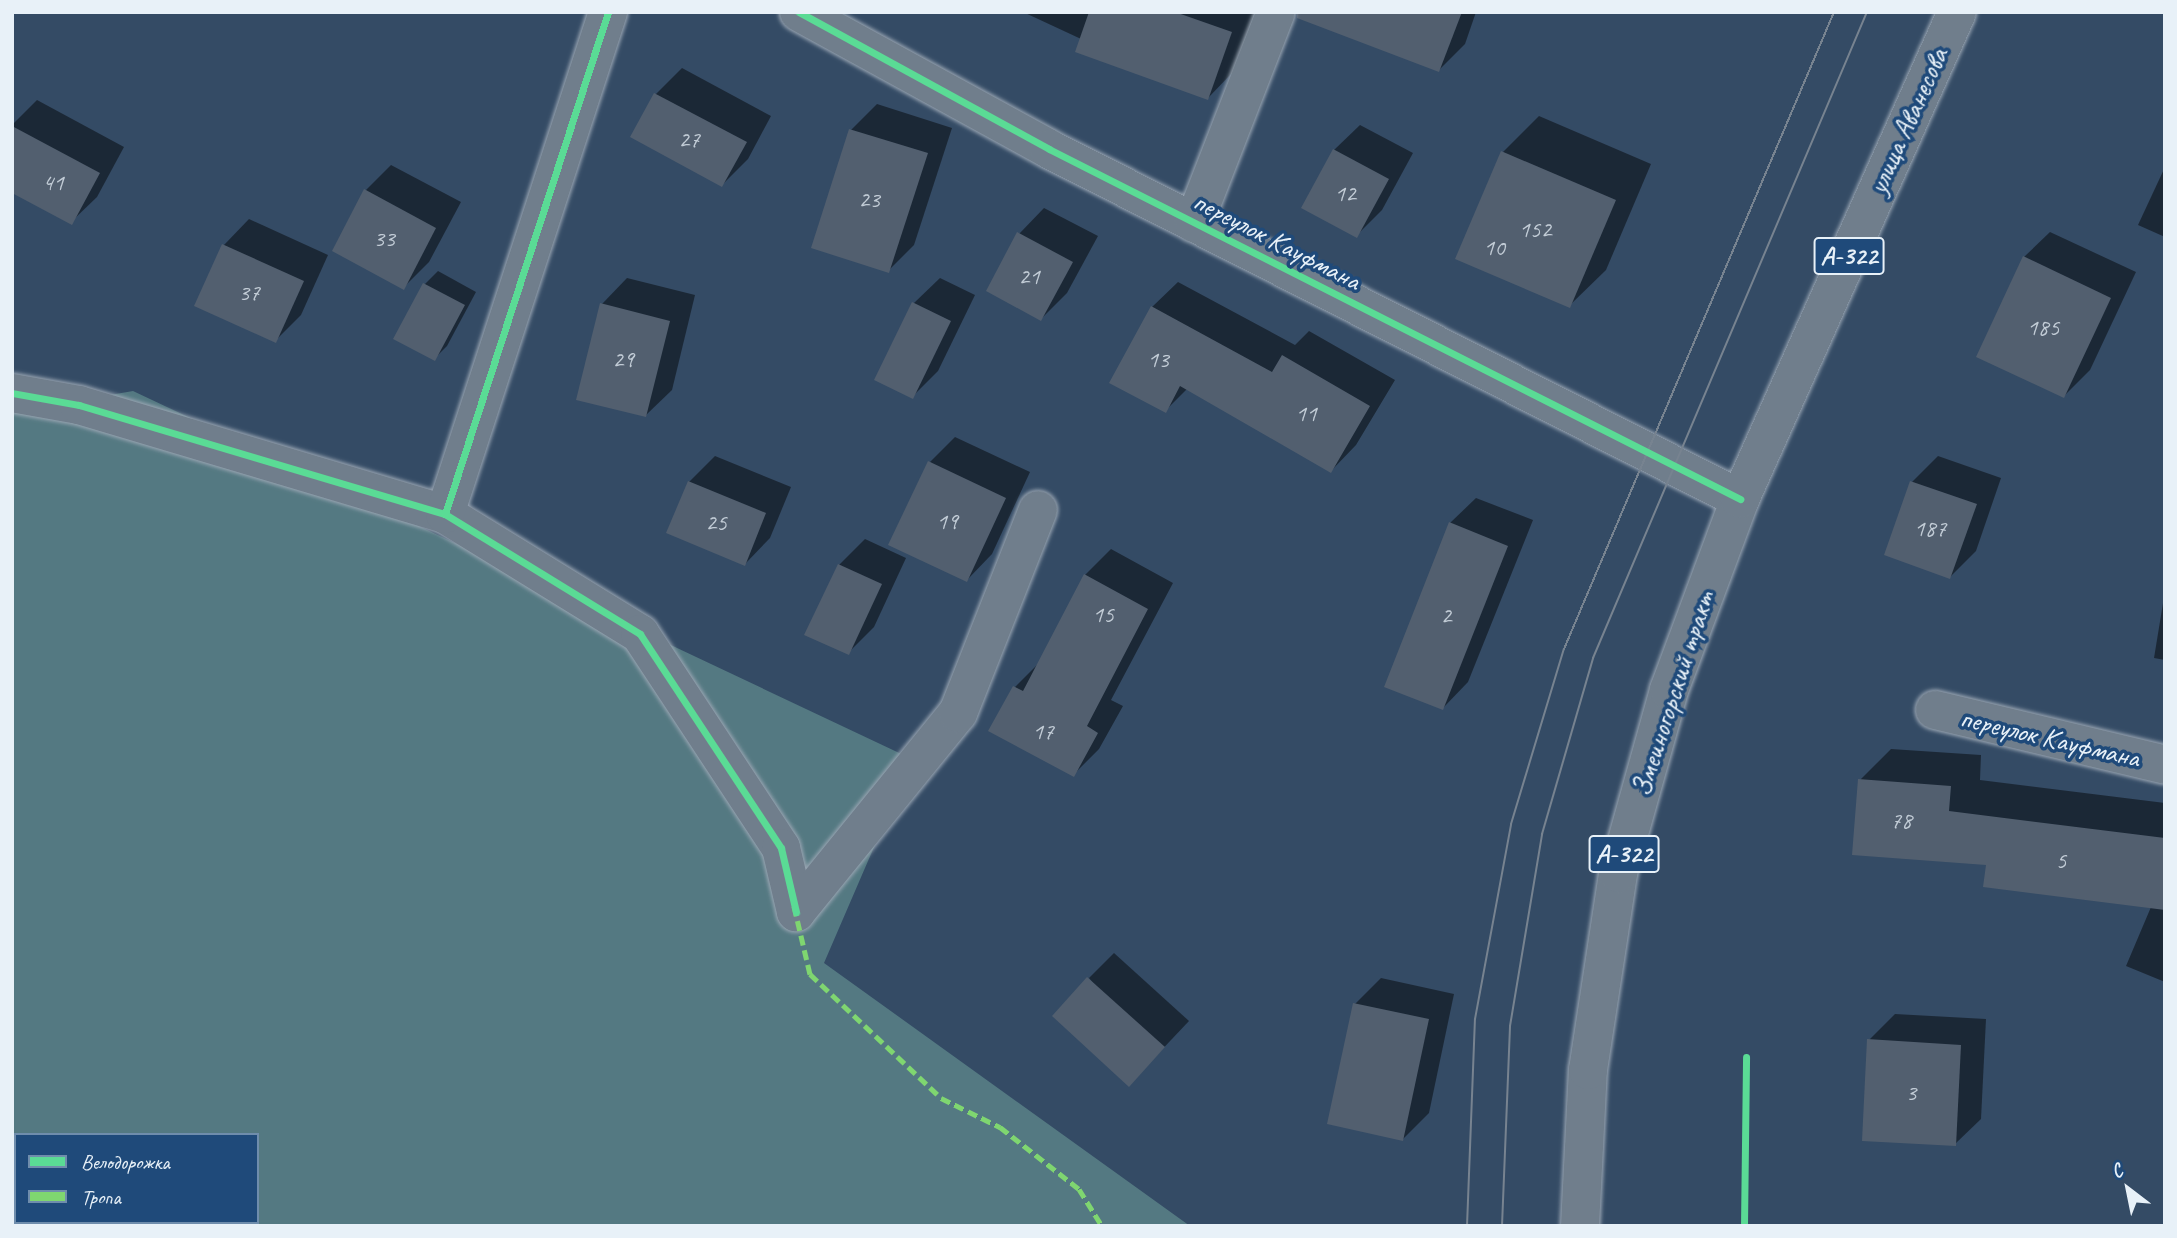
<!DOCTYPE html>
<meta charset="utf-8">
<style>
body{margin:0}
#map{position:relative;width:2177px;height:1238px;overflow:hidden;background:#344b65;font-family:Caveat,sans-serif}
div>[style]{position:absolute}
.green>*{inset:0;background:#547982}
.shadow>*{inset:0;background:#0007}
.building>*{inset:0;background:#525f6f}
.roads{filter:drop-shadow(0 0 2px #9aa6b3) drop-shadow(0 0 2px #9aa6b3)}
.minor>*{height:38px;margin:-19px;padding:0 19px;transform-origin:19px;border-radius:19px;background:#707e8c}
.highway>*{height:38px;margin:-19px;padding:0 19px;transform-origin:19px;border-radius:19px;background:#707e8c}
.tram>*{height:2px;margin:-1px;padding:0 1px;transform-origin:1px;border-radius:1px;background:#778390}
.quiet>*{height:5px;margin-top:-2.5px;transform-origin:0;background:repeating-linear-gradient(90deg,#7fd670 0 10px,transparent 0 15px)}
.cycleway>*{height:7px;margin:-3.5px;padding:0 3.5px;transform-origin:3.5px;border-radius:3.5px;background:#5adb95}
span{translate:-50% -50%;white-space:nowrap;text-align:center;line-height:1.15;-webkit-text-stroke:7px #1f4a7a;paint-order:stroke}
.number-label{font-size:24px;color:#c2ccd6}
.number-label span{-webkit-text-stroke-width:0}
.shield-label span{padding:2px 5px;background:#1f4a7a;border:2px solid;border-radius:5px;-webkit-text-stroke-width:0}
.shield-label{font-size:26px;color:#e8f1f8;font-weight:700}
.street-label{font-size:28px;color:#e8f1f8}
.frame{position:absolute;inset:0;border:14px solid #e8f1f8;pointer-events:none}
.legend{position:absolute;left:14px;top:1133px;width:245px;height:91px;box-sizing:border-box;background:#1f4a7a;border:2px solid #6f8dac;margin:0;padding:9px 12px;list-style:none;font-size:21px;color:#e8f1f8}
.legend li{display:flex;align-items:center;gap:14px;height:35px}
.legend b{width:35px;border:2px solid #6f8dac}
.north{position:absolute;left:2093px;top:1154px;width:70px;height:70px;-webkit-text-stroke:5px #1f4a7a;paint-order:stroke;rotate:328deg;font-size:19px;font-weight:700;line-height:28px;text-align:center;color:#e8f1f8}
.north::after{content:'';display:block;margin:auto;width:24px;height:32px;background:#e8f1f8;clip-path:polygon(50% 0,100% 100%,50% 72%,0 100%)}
</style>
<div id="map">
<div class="green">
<div style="clip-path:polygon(evenodd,133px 391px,912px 759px,824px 963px,1190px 1226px,12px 1226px,12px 412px,133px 391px,16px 1135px,257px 1135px,257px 1222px,16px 1222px,16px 1135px)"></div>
</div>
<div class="shadow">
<div style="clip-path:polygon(1023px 12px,1255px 12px,1233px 72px,1208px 98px)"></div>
<div style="clip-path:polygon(1380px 12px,1476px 12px,1465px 44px,1439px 70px)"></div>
<div style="clip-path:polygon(682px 68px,771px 116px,748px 159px,722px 185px,633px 136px,656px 94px)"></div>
<div style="clip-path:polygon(37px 100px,124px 147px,97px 197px,71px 222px,12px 191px,12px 125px)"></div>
<div style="clip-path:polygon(877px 104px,952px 128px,914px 245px,888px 271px,813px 247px,851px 130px)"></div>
<div style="clip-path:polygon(1539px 116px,1651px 164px,1606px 270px,1569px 306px,1503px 152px)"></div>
<div style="clip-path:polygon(1360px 125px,1413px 153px,1382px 210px,1356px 236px,1334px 150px)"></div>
<div style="clip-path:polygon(391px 165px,461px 202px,429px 262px,404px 287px,366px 190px)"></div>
<div style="clip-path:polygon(2165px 167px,2165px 237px,2138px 225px)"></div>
<div style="clip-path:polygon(1044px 208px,1098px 236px,1067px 293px,1041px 319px,1019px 234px)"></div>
<div style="clip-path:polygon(249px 219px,328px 255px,301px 315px,275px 341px,196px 305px,224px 245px)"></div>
<div style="clip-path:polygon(2050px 232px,2136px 272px,2090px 370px,2064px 396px,2024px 257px)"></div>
<div style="clip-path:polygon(438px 271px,476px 292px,447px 346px,434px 359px,425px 284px)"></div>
<div style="clip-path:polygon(627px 278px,695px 295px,672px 390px,646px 415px,602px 304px)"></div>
<div style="clip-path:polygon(940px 278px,975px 295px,938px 371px,912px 397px,914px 303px)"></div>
<div style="clip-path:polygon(1178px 282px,1295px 345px,1309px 331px,1395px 380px,1356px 445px,1331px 471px,1188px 388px,1165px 411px,1152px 307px)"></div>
<div style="clip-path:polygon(955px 437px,1030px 472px,992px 554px,967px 580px,930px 462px)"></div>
<div style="clip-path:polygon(715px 456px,791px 487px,770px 538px,745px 564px,689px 482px)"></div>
<div style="clip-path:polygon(1938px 456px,2001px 478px,1976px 551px,1950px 577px,1912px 482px)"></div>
<div style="clip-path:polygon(1476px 498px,1533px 520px,1468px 682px,1443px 708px,1450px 523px)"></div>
<div style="clip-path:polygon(865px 539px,906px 558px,874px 627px,848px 653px,839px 565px)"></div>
<div style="clip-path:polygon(1111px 549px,1173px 583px,1111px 700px,1123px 706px,1099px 749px,1073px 775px,1015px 687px,1040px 662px,1085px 575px)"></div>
<div style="clip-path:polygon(2165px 591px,2165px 660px,2154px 658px)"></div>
<div style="clip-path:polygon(1891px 749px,1981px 755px,1980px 780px,2165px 803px,2165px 982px,2126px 966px,2151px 907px,1988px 864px,1860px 780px)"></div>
<div style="clip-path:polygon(1114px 953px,1189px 1021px,1154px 1058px,1089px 978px)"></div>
<div style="clip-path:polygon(1381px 978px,1454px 994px,1429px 1113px,1403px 1139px,1355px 1004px)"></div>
<div style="clip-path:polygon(1895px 1014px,1986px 1019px,1981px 1119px,1955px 1144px,1869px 1040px)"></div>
</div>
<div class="building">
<div style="clip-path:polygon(1089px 12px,1175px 12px,1232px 32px,1208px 100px,1075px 52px)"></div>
<div style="clip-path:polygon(1297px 12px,1462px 12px,1439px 72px,1297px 18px)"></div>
<div style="clip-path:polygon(654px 93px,747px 142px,722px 187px,630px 137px)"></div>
<div style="clip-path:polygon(12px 126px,100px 173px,72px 225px,12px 193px)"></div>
<div style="clip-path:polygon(849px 129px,928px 153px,889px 273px,811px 248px)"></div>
<div style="clip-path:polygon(1333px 149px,1389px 179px,1357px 238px,1301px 208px)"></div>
<div style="clip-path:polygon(1501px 151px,1616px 200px,1570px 308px,1455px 259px)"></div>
<div style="clip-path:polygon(364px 189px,436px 228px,404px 290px,332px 251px)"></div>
<div style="clip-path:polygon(1017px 232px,1073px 262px,1041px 321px,986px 291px)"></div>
<div style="clip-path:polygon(222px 244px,304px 281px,276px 343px,194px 306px)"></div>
<div style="clip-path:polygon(2023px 256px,2111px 298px,2064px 398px,1976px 357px)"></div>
<div style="clip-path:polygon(423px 283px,465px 305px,435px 361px,393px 339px)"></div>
<div style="clip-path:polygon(912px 302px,951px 321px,913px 399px,874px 380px)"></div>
<div style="clip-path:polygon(600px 303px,670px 321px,646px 417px,576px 400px)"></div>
<div style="clip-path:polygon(1151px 306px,1272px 372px,1282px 355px,1370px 406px,1331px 473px,1180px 386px,1166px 413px,1109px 383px)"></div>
<div style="clip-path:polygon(928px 461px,1006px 498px,967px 582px,888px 545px)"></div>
<div style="clip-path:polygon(688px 481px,766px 513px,745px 566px,666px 533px)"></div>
<div style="clip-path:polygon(1910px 481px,1977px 504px,1950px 579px,1884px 555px)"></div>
<div style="clip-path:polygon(1449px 522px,1508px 546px,1443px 710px,1384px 687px)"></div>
<div style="clip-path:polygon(838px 564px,882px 584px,849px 655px,804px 635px)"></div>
<div style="clip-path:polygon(1084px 574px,1148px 609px,1087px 726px,1098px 733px,1074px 777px,988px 731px,1013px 686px,1023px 691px)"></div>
<div style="clip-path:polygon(1858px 779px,1951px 786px,1949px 811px,2165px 838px,2165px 910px,1983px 887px,1986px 865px,1852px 855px)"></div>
<div style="clip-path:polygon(1087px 977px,1165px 1047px,1129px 1087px,1052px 1016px)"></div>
<div style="clip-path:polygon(1353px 1003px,1429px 1019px,1403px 1141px,1327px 1124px)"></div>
<div style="clip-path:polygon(1867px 1039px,1961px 1045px,1956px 1146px,1862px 1141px)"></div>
</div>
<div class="roads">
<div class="minor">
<div style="left:799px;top:12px;width:285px;rotate:28.7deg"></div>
<div style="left:1049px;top:149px;width:775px;rotate:26.86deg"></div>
<div style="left:1194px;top:223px;width:226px;rotate:-68.8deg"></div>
<div style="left:12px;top:393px;width:68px;rotate:10.2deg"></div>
<div style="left:79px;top:405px;width:382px;rotate:16.6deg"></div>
<div style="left:445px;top:514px;width:229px;rotate:31.6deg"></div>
<div style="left:640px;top:634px;width:256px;rotate:56.6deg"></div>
<div style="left:781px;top:848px;width:66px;rotate:76.8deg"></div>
<div style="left:445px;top:514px;width:528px;rotate:-72.01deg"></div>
<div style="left:1935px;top:710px;width:236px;rotate:13.4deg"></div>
<div style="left:796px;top:912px;width:257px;rotate:-50.9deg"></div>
<div style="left:958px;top:713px;width:218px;rotate:-68.5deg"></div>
</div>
<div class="highway">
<div style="left:1580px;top:1226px;width:156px;rotate:-87.1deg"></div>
<div style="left:1588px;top:1070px;width:199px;rotate:-81.3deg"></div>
<div style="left:1618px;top:873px;width:190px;rotate:-74.4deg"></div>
<div style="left:1669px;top:690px;width:204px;rotate:-69.6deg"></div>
<div style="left:1740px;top:499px;width:533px;rotate:-65.98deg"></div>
</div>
</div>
<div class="tram">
<div style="left:1467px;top:1226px;width:207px;rotate:-87.8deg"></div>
<div style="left:1475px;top:1019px;width:198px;rotate:-79.5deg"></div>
<div style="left:1511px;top:824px;width:183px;rotate:-73.2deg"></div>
<div style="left:1564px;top:649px;width:692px;rotate:-67.03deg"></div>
<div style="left:1502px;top:1226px;width:200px;rotate:-87.7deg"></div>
<div style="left:1510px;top:1026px;width:195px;rotate:-80.5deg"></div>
<div style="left:1542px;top:834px;width:183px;rotate:-73.8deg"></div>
<div style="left:1593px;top:658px;width:702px;rotate:-67.02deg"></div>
</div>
<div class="quiet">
<div style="left:794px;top:906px;width:70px;rotate:76.8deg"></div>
<div style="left:810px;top:974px;width:180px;rotate:43.4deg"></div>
<div style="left:941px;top:1098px;width:66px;rotate:26.2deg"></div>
<div style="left:1000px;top:1127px;width:100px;rotate:38.1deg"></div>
<div style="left:1079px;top:1189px;width:44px;rotate:58.1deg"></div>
</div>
<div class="cycleway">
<div style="left:799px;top:12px;width:285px;rotate:28.7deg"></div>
<div style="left:1049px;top:149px;width:775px;rotate:26.86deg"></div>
<div style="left:12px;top:393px;width:68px;rotate:10.2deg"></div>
<div style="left:79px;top:405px;width:382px;rotate:16.6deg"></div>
<div style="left:445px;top:514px;width:229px;rotate:31.6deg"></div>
<div style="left:640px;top:634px;width:256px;rotate:56.6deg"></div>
<div style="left:781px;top:848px;width:66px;rotate:76.8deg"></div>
<div style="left:445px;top:514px;width:528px;rotate:-72.01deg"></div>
<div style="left:1744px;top:1226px;width:169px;rotate:-89.3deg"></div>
</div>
<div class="number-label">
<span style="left:689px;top:140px">27</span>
<span style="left:53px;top:183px">41</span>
<span style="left:1345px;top:194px">12</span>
<span style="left:869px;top:200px">23</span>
<span style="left:1535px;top:230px">152</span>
<span style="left:384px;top:239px">33</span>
<span style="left:1494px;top:248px">10</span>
<span style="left:1029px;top:277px">21</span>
<span style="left:249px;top:293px">37</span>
<span style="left:2043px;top:328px">185</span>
<span style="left:623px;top:360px">29</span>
<span style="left:1158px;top:360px">13</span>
<span style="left:1306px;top:414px">11</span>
<span style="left:947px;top:522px">19</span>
<span style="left:716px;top:523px">25</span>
<span style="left:1930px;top:529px">187</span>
<span style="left:1103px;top:615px">15</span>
<span style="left:1446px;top:616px">2</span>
<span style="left:1043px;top:732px">17</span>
<span style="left:1901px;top:821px">78</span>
<span style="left:2061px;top:861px">5</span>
<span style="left:1911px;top:1093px">3</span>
</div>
<div class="shield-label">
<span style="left:1849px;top:256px">А-322</span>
<span style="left:1624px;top:854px">А-322</span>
</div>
<div class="street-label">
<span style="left:1908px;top:121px;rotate:-66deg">улица Аванесова</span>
<span style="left:1277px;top:241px;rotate:27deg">переулок Кауфмана</span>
<span style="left:1673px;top:694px;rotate:-72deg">Змеиногорский тракт</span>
<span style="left:2050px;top:738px;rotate:13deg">переулок Кауфмана</span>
</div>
<div class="frame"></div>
<ul class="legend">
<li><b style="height:9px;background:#5adb95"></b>Велодорожка</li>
<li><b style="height:9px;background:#7fd670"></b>Тропа</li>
</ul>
<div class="north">С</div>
</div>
